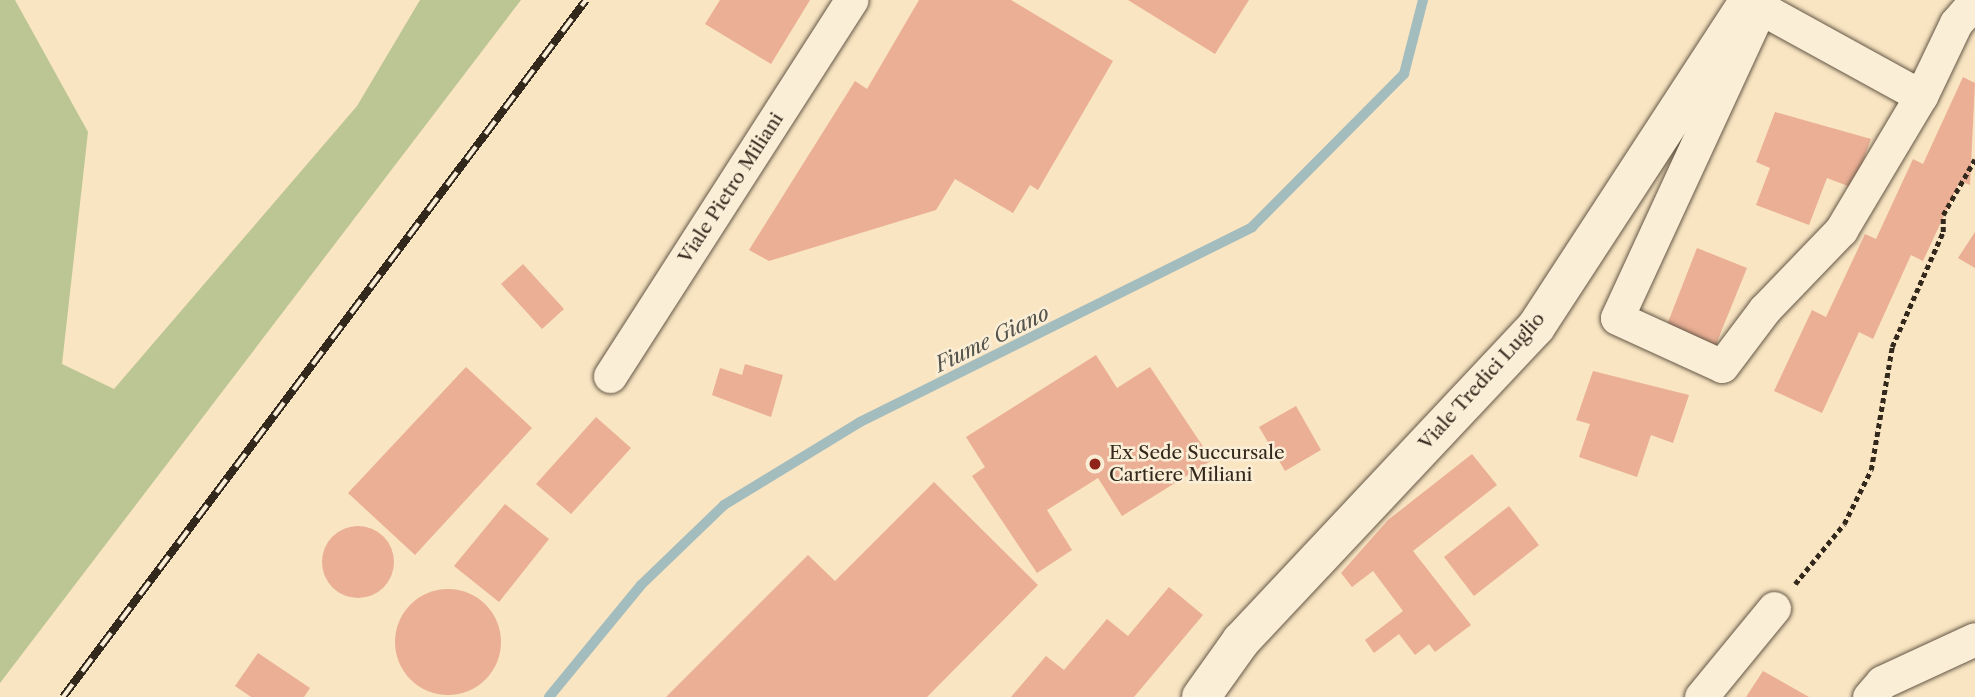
<!DOCTYPE html>
<style>
body{margin:0}
#map{position:relative;width:1975px;height:697px;overflow:hidden;background:#f9e5c2;font-family:"Libre Caslon Text",serif}
div>[style]{position:absolute}
.green>*{inset:0;background:#bcc594}
.stream>*{height:10px;margin:-5px;padding:0 5px;transform-origin:5px;border-radius:5px;background:#a3bcbe}
.building>*{inset:0;background:#eaaf95}
.round{border-radius:50%}
.path>*{height:4.5px;margin-top:-2.25px;transform-origin:0;background:repeating-linear-gradient(90deg,#33281c 0 5px,transparent 0 8.5px)}
.roads{filter:drop-shadow(0 0 2px #645746) drop-shadow(0 0 2px #645746)}
.minor>*{height:33px;margin:-16.5px;padding:0 16.5px;transform-origin:16.5px;border-radius:16.5px;background:#fbeed7}
.secondary>*{height:38px;margin:-19px;padding:0 19px;transform-origin:19px;border-radius:19px;background:#fbeed7}
.rail>*{height:8px;margin-top:-4px;transform-origin:0;background:repeating-linear-gradient(90deg,#fbeed7 0 16px,#33281c 0 32px);box-sizing:border-box;border-block:2px solid #33281c}
.dots>*{width:19px;height:19px;translate:-50% -50%;box-sizing:border-box;border:4px solid #fbeed7;border-radius:50%}
span{translate:-50% -50%;white-space:nowrap;text-align:center;line-height:1.15;-webkit-text-stroke:5px #fbeed7;paint-order:stroke}
.street-label{font-size:19px;color:#33281c}
.poi-label{font-size:19px;color:#33281c}
.left{translate:0 -50%;text-align:left}
.water-label{font-size:21px;color:#55544d;font-style:italic}
</style>
<div id="map">
<div class="green">
<div style="clip-path:polygon(0 0,15px 0,88px 132px,62px 364px,114px 389px,357px 106px,420px 0,521px 0,0 683px)"></div>
</div>
<div class="stream">
<div style="left:549px;top:697px;width:145px;rotate:-50.6deg"></div>
<div style="left:641px;top:585px;width:115px;rotate:-43.9deg"></div>
<div style="left:724px;top:505px;width:159px;rotate:-31.4deg"></div>
<div style="left:860px;top:422px;width:438px;rotate:-26.4deg"></div>
<div style="left:1252px;top:227px;width:216px;rotate:-45.2deg"></div>
<div style="left:1404px;top:74px;width:76px;rotate:-75.6deg"></div>
</div>
<div class="building">
<div style="clip-path:polygon(720px 0,810px 0,771px 64px,705px 24px)"></div>
<div style="clip-path:polygon(919px 0,1011px 0,1113px 61px,1038px 190px,1030px 185px,1013px 213px,955px 179px,936px 210px,769px 261px,749px 250px,855px 81px,867px 89px)"></div>
<div style="clip-path:polygon(1128px 0,1249px 0,1215px 54px)"></div>
<div style="clip-path:polygon(1963px 77px,1975px 83px,1970px 185px,1960px 181px,1923px 261px,1911px 255px,1873px 339px,1859px 332px,1822px 413px,1774px 391px,1812px 310px,1826px 317px,1865px 234px,1876px 239px,1913px 159px,1923px 164px)"></div>
<div style="clip-path:polygon(1775px 112px,1871px 139px,1853px 188px,1827px 178px,1809px 225px,1756px 205px,1770px 168px,1756px 162px)"></div>
<div style="clip-path:polygon(1975px 232px,1975px 268px,1958px 258px)"></div>
<div style="clip-path:polygon(1697px 248px,1747px 268px,1712px 354px,1663px 335px)"></div>
<div style="clip-path:polygon(523px 264px,564px 309px,542px 329px,501px 284px)"></div>
<div style="clip-path:polygon(1096px 355px,1117px 388px,1150px 367px,1212px 460px,1122px 516px,1098px 478px,1047px 510px,1072px 550px,1037px 573px,972px 476px,985px 467px,966px 437px)"></div>
<div style="clip-path:polygon(745px 364px,783px 375px,771px 417px,712px 395px,720px 368px,742px 375px)"></div>
<div style="clip-path:polygon(466px 367px,532px 428px,415px 555px,348px 493px)"></div>
<div style="clip-path:polygon(1593px 371px,1689px 395px,1673px 443px,1651px 435px,1637px 477px,1579px 457px,1590px 424px,1576px 420px)"></div>
<div style="clip-path:polygon(1296px 406px,1321px 450px,1285px 471px,1259px 427px)"></div>
<div style="clip-path:polygon(596px 417px,631px 448px,571px 514px,536px 484px)"></div>
<div style="clip-path:polygon(1472px 454px,1497px 485px,1413px 551px,1471px 625px,1435px 652px,1429px 644px,1415px 655px,1399px 634px,1374px 653px,1365px 640px,1403px 611px,1373px 571px,1352px 587px,1341px 573px,1388px 520px)"></div>
<div style="clip-path:polygon(934px 482px,1038px 585px,927px 697px,666px 697px,808px 555px,835px 581px)"></div>
<div style="clip-path:polygon(505px 504px,549px 539px,499px 602px,454px 566px)"></div>
<div style="clip-path:polygon(1509px 506px,1539px 545px,1474px 596px,1444px 557px)"></div>
<div class="round" style="left:322px;top:526px;width:72px;height:72px"></div>
<div style="clip-path:polygon(1169px 587px,1203px 615px,1134px 697px,1011px 697px,1046px 656px,1064px 670px,1107px 619px,1128px 636px)"></div>
<div class="round" style="left:395px;top:589px;width:106px;height:106px"></div>
<div style="clip-path:polygon(258px 653px,310px 688px,304px 697px,251px 697px,235px 686px)"></div>
<div style="clip-path:polygon(1763px 671px,1809px 697px,1746px 697px)"></div>
</div>
<div class="path">
<div style="left:1795px;top:584px;width:77px;rotate:-50.8deg"></div>
<div style="left:1844px;top:524px;width:60px;rotate:-63.4deg"></div>
<div style="left:1871px;top:470px;width:125px;rotate:-80.3deg"></div>
<div style="left:1892px;top:347px;width:126px;rotate:-66.1deg"></div>
<div style="left:1943px;top:232px;width:17px;rotate:-90deg"></div>
<div style="left:1943px;top:215px;width:64px;rotate:-60.3deg"></div>
</div>
<div class="roads">
<div class="minor">
<div style="left:1748px;top:1px;width:197px;rotate:28.8deg"></div>
<div style="left:1921px;top:96px;width:81px;rotate:-64.4deg"></div>
<div style="left:1956px;top:23px;width:29px;rotate:-49deg"></div>
<div style="left:1760px;top:8px;width:341px;rotate:114.8deg"></div>
<div style="left:1617px;top:318px;width:115px;rotate:24.6deg"></div>
<div style="left:1722px;top:366px;width:71px;rotate:-53deg"></div>
<div style="left:1765px;top:309px;width:110px;rotate:-46.1deg"></div>
<div style="left:1841px;top:230px;width:156px;rotate:-59.2deg"></div>
<div style="left:610px;top:376px;width:447px;rotate:-57.3deg"></div>
<div style="left:1701px;top:697px;width:115px;rotate:-50.6deg"></div>
<div style="left:1869px;top:697px;width:20px;rotate:-49deg"></div>
<div style="left:1882px;top:682px;width:102px;rotate:-24.8deg"></div>
</div>
<div class="secondary">
<div style="left:1201px;top:697px;width:69px;rotate:-54.5deg"></div>
<div style="left:1241px;top:641px;width:431px;rotate:-46.8deg"></div>
<div style="left:1536px;top:327px;width:390px;rotate:-56.9deg"></div>
</div>
</div>
<div class="rail">
<div style="left:63px;top:697px;width:871px;rotate:-53.12deg"></div>
</div>
<div class="dots">
<div style="left:1095px;top:464px;background:#8f2418"></div>
</div>
<div class="street-label">
<span style="left:731px;top:188px;rotate:-57deg">Viale Pietro Miliani</span>
<span style="left:1482px;top:381px;rotate:-48deg">Viale Tredici Luglio</span>
</div>
<div class="poi-label">
<span class="left" style="left:1109px;top:464px">Ex Sede Succursale<br>Cartiere Miliani</span>
</div>
<div class="water-label">
<span style="left:992px;top:339px;rotate:-26deg">Fiume Giano</span>
</div>
</div>
